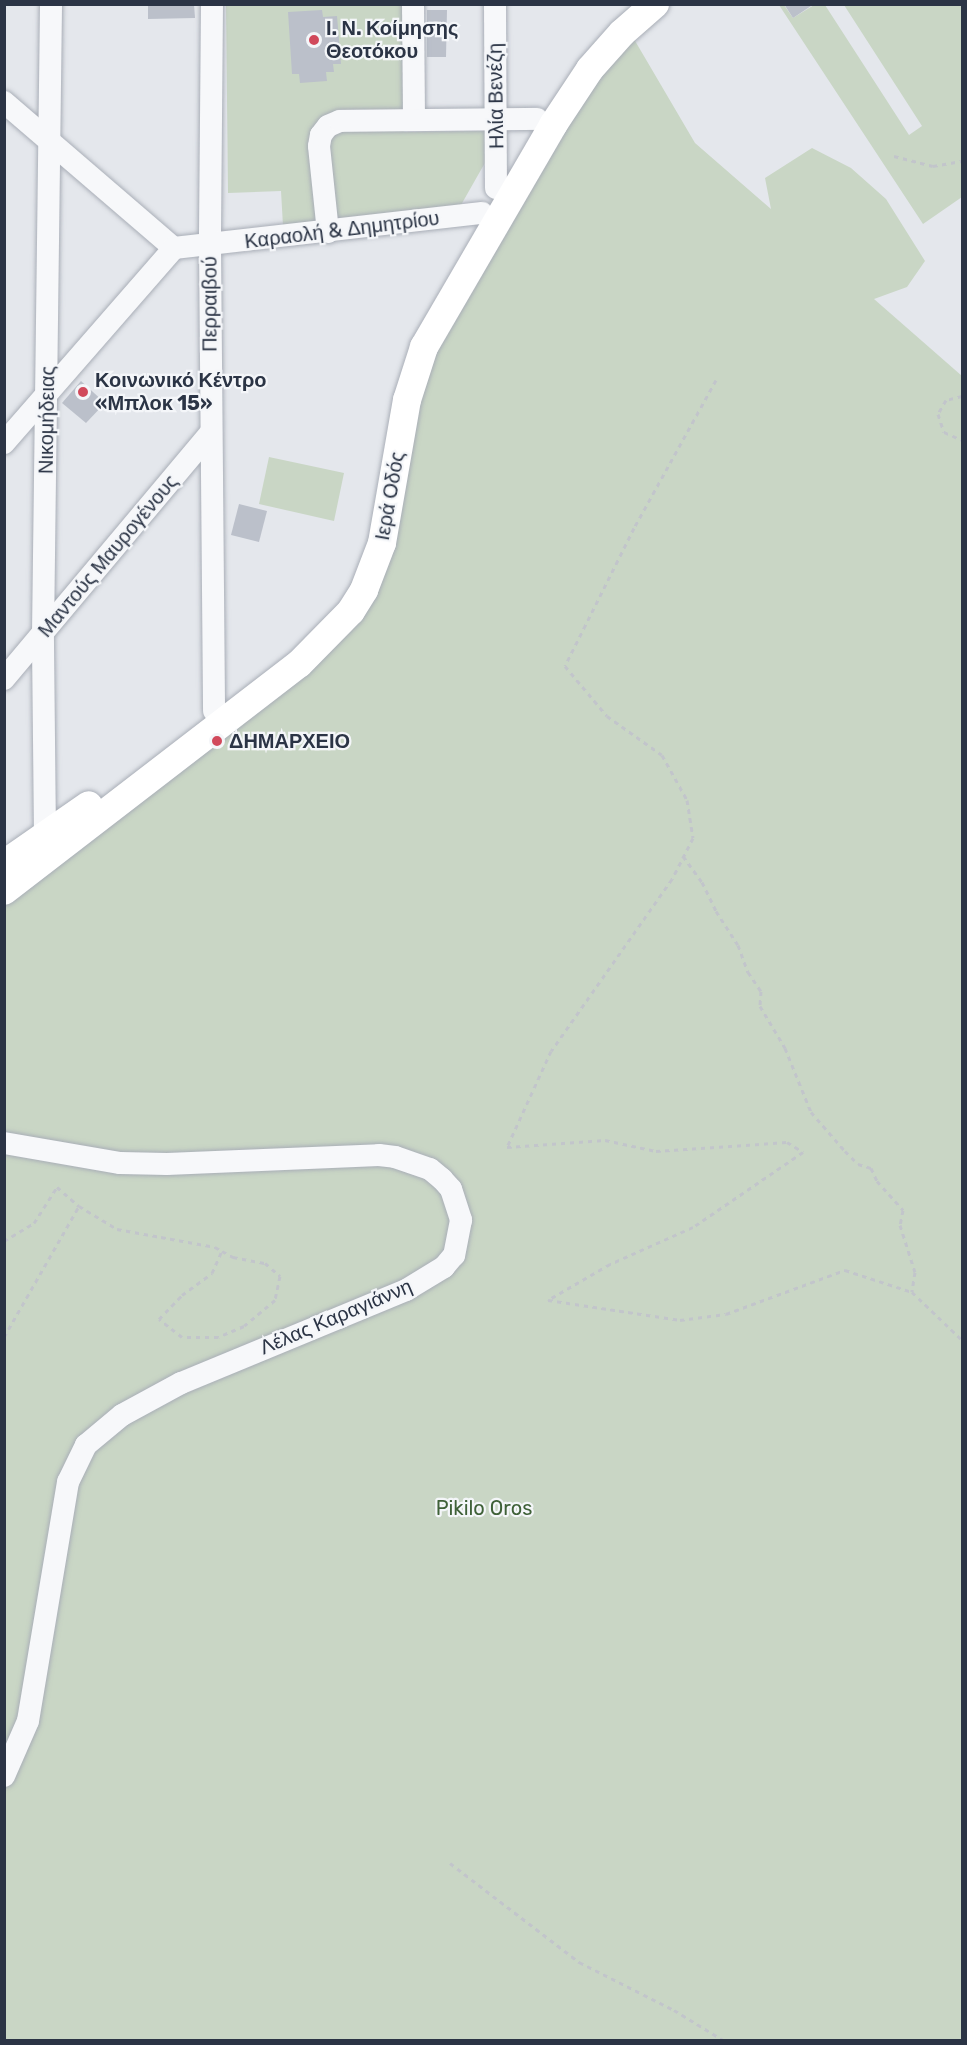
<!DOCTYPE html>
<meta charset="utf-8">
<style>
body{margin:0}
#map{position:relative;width:967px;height:2045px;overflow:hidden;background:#e4e7ec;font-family:Rubik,sans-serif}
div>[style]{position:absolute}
.green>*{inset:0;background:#c9d6c5}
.building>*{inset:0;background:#bbc0ca}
.path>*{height:3px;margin-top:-1.5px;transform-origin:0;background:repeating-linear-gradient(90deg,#c2c5cb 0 4.5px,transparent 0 9px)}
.roads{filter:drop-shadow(0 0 2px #a9aeb7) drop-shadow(0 0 2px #a9aeb7)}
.minor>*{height:22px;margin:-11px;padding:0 11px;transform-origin:11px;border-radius:11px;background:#f7f8fa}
.major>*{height:28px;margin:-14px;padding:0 14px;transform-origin:14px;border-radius:14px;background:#fff}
.dots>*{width:16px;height:16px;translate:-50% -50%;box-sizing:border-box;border:3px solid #f4f6f9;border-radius:50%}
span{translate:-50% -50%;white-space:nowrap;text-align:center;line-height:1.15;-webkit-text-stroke:4.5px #f4f6f9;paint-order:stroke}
.poi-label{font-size:20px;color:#2b3445;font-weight:700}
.left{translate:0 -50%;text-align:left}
.street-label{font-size:20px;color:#2b3445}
.park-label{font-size:20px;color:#3f6138}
.frame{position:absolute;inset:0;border:6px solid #2b3445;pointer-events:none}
</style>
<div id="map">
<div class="green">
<div style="clip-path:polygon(226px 5px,403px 5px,404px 132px,485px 131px,486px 161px,461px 205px,283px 226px,281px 191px,228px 193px)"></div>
<div style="clip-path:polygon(779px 5px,784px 5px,793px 18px,814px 5px,825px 5px,909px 135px,922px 126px,844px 5px,962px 5px,962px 197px,923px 224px)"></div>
<div style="clip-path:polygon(631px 34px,695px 143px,771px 209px,765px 178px,812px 148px,851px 168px,886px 199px,925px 261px,907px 287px,874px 299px,962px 376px,962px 2040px,5px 2040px,5px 897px,341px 629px,421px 375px,562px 121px)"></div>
<div style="clip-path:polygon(269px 457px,344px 473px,334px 521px,259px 504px)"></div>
</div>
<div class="building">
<div style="clip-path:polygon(148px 4px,194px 4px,195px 18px,148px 19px)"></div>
<div style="clip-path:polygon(784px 4px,814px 4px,793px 18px)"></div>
<div style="clip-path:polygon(322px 10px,323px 17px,337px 16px,341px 64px,333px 64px,334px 72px,326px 72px,327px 81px,300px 83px,299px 74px,292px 74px,288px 12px)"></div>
<div style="clip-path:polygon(427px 10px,447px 10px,446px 57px,427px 57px)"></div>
<div style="clip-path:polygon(81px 381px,105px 403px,86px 423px,62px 403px)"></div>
<div style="clip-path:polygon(239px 504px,267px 511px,259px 542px,231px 535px)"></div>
</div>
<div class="path">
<div style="left:894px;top:156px;width:40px;rotate:14.4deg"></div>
<div style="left:933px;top:166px;width:29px;rotate:-10deg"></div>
<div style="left:716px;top:380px;width:169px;rotate:119deg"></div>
<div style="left:634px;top:528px;width:154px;rotate:116.6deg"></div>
<div style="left:565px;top:666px;width:65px;rotate:50deg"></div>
<div style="left:607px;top:716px;width:67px;rotate:35.3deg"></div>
<div style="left:662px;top:755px;width:51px;rotate:60.9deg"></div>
<div style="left:687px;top:800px;width:38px;rotate:81deg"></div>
<div style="left:693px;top:838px;width:46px;rotate:117.1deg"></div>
<div style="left:672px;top:879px;width:210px;rotate:125.1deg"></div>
<div style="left:551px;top:1051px;width:106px;rotate:114.6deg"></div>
<div style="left:507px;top:1147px;width:98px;rotate:-4.1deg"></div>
<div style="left:605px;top:1140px;width:52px;rotate:12.2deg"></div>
<div style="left:656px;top:1151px;width:131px;rotate:-3.9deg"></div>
<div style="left:787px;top:1142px;width:19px;rotate:32deg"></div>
<div style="left:803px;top:1152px;width:133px;rotate:145.7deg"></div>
<div style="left:693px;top:1227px;width:91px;rotate:156deg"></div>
<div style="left:610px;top:1264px;width:72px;rotate:149.9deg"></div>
<div style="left:548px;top:1300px;width:134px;rotate:8.6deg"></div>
<div style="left:680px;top:1320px;width:46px;rotate:-7.4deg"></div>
<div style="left:726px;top:1314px;width:127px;rotate:-20.3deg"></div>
<div style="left:845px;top:1270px;width:71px;rotate:18.2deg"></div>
<div style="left:912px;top:1292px;width:69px;rotate:43.8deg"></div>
<div style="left:962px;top:396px;width:16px;rotate:166deg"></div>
<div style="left:946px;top:400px;width:16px;rotate:120deg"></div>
<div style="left:938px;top:414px;width:19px;rotate:72deg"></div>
<div style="left:944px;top:432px;width:20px;rotate:24deg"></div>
<div style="left:683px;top:856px;width:32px;rotate:54deg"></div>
<div style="left:702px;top:882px;width:32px;rotate:64deg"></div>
<div style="left:716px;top:911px;width:40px;rotate:57.1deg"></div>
<div style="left:738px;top:945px;width:29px;rotate:70deg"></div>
<div style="left:748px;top:972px;width:23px;rotate:56deg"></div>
<div style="left:761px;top:991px;width:15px;rotate:94deg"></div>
<div style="left:760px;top:1006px;width:49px;rotate:59.2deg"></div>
<div style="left:785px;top:1048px;width:69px;rotate:67.9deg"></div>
<div style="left:811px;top:1112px;width:52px;rotate:48.9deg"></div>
<div style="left:845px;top:1151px;width:18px;rotate:45deg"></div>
<div style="left:858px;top:1164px;width:14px;rotate:17deg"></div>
<div style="left:871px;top:1168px;width:14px;rotate:65deg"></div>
<div style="left:877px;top:1181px;width:39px;rotate:48deg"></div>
<div style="left:903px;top:1210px;width:15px;rotate:101deg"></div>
<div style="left:900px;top:1225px;width:49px;rotate:72.3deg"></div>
<div style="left:915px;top:1272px;width:20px;rotate:99deg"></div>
<div style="left:4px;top:1241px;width:35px;rotate:-31deg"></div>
<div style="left:34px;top:1223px;width:43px;rotate:-57.4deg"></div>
<div style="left:57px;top:1187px;width:29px;rotate:41deg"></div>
<div style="left:4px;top:1337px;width:151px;rotate:-60.2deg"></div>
<div style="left:79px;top:1206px;width:44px;rotate:31.2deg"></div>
<div style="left:117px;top:1229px;width:100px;rotate:10.4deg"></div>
<div style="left:215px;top:1247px;width:8px;rotate:30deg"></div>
<div style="left:222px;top:1251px;width:13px;rotate:29deg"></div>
<div style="left:233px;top:1257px;width:33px;rotate:11deg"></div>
<div style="left:265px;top:1263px;width:20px;rotate:41deg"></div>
<div style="left:280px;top:1276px;width:25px;rotate:102deg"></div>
<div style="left:275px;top:1300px;width:40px;rotate:140deg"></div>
<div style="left:244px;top:1326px;width:28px;rotate:157deg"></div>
<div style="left:218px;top:1337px;width:36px;rotate:180deg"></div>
<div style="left:182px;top:1337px;width:29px;rotate:-142deg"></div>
<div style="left:159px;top:1319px;width:33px;rotate:-46deg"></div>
<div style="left:182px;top:1295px;width:37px;rotate:-36deg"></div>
<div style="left:212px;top:1273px;width:24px;rotate:-66deg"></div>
<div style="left:450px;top:1863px;width:163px;rotate:37.5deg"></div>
<div style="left:579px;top:1962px;width:106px;rotate:26.8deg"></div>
<div style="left:674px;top:2010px;width:57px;rotate:31.5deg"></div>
</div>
<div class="roads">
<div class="minor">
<div style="left:212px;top:4px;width:242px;rotate:90.5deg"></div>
<div style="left:210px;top:246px;width:465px;rotate:89.5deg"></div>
<div style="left:413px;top:4px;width:116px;rotate:89.5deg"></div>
<div style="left:495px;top:4px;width:184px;rotate:89.7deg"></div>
<div style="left:4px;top:102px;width:224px;rotate:40.7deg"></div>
<div style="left:174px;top:248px;width:310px;rotate:-6.5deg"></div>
<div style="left:328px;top:232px;width:86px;rotate:-96deg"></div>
<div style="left:319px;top:146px;width:11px;rotate:-80deg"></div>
<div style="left:321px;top:135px;width:11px;rotate:-52deg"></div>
<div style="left:328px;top:126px;width:13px;rotate:-23deg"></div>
<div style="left:340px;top:121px;width:197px;rotate:-0.6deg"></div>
<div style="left:4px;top:443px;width:259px;rotate:-48.9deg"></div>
<div style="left:4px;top:679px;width:322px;rotate:-50deg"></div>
<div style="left:45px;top:835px;width:201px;rotate:-90.6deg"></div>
<div style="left:43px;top:634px;width:630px;rotate:-89.27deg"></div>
<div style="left:4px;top:1143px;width:118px;rotate:9.8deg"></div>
<div style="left:120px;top:1163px;width:47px;rotate:1.2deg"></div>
<div style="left:167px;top:1164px;width:212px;rotate:-2.4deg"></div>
<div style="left:379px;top:1155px;width:16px;rotate:7deg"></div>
<div style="left:395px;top:1157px;width:37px;rotate:19deg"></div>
<div style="left:430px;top:1169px;width:16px;rotate:40deg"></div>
<div style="left:442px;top:1179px;width:13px;rotate:48deg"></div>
<div style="left:451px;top:1189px;width:33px;rotate:72deg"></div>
<div style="left:461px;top:1220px;width:36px;rotate:101deg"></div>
<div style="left:454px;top:1255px;width:16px;rotate:130deg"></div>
<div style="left:444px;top:1267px;width:44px;rotate:148.8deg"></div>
<div style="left:406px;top:1290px;width:243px;rotate:157.5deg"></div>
<div style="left:181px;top:1383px;width:67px;rotate:151.5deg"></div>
<div style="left:122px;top:1415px;width:47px;rotate:140.2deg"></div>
<div style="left:86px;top:1445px;width:41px;rotate:115.9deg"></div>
<div style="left:68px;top:1482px;width:242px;rotate:99.5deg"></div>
<div style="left:28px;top:1721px;width:60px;rotate:113.6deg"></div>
</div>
<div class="major">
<div style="left:4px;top:864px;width:103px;rotate:-34.8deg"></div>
<div style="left:4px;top:891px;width:372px;rotate:-37.6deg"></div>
<div style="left:299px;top:664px;width:74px;rotate:-45.5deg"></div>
<div style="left:351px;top:611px;width:25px;rotate:-58deg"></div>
<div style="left:364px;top:590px;width:50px;rotate:-69deg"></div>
<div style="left:382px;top:543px;width:145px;rotate:-80.1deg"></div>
<div style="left:407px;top:400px;width:56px;rotate:-72.2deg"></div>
<div style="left:424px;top:347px;width:257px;rotate:-59.8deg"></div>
<div style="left:553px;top:125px;width:67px;rotate:-56.5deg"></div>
<div style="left:590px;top:69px;width:48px;rotate:-48.4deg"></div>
<div style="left:622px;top:33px;width:44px;rotate:-41.3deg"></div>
</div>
</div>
<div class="dots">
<div style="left:314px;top:40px;background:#d1495b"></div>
<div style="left:83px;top:392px;background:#d1495b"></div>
<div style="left:217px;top:741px;background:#d1495b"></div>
</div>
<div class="poi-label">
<span class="left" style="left:326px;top:40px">Ι. Ν. Κοίμησης<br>Θεοτόκου</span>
<span class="left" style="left:95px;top:392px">Κοινωνικό Κέντρο<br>«Μπλοκ 15»</span>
<span class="left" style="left:229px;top:741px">ΔΗΜΑΡΧΕΙΟ</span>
</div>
<div class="street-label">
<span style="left:496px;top:96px;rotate:-91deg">Ηλία Βενέζη</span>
<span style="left:342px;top:230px;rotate:-7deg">Καραολή &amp; Δημητρίου</span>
<span style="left:210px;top:304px;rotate:-90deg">Περραιβού</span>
<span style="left:47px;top:420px;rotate:-89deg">Νικομήδειας</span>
<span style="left:390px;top:496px;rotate:-80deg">Ιερά Οδός</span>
<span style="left:108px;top:556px;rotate:-50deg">Μαντούς Μαυρογένους</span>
<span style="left:336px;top:1317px;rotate:-23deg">Λέλας Καραγιάννη</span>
</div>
<div class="park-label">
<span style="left:484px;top:1508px">Pikilo Oros</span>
</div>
<div class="frame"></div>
</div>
